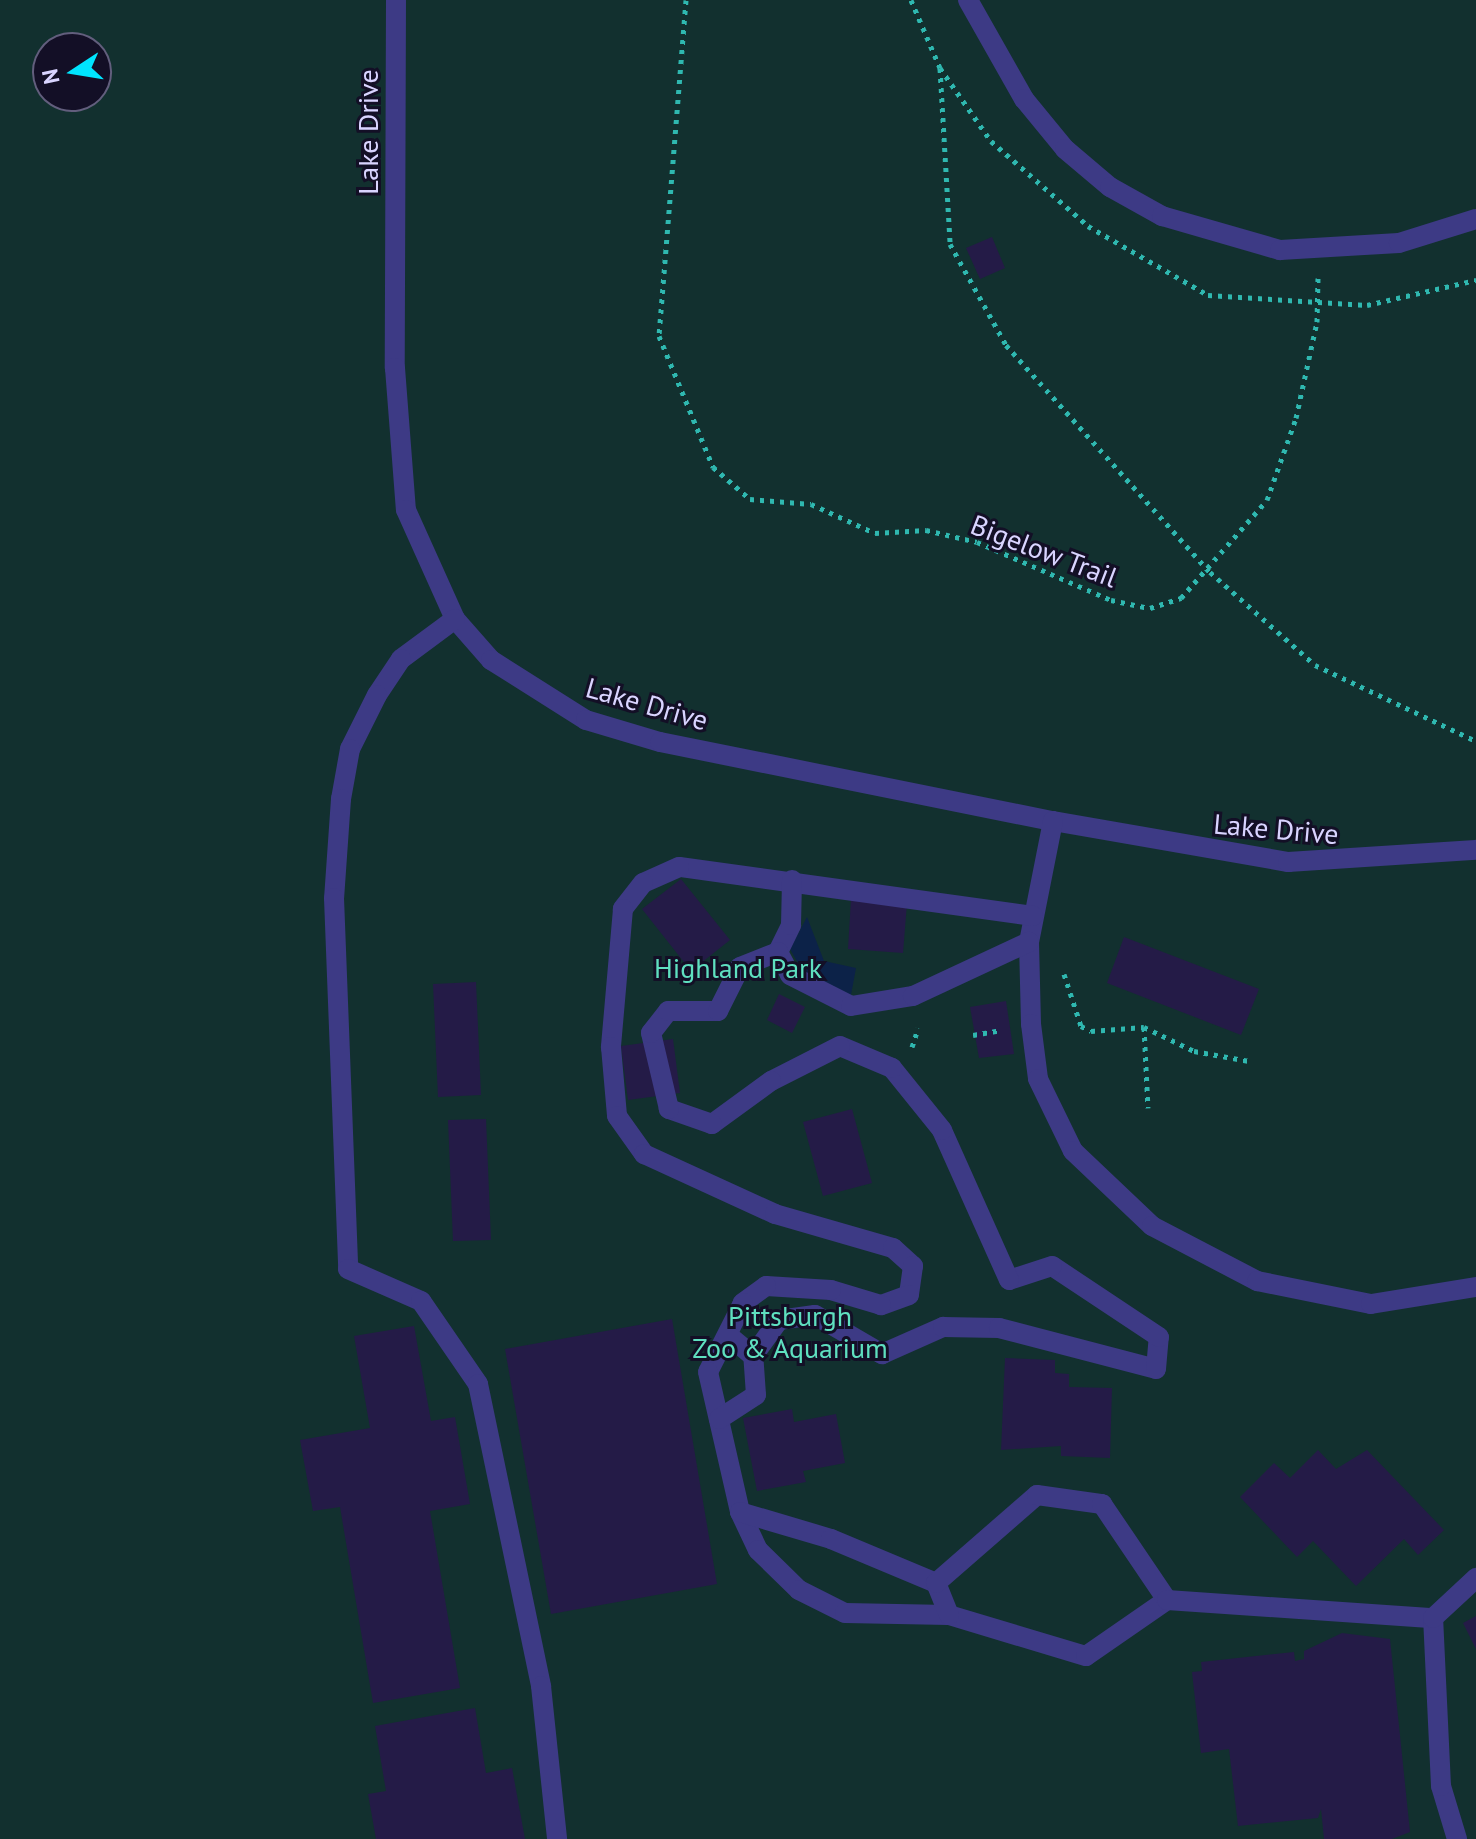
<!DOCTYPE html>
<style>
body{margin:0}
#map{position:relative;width:1476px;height:1839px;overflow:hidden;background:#130f26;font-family:"PT Sans",sans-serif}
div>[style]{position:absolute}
.green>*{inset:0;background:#12302f}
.water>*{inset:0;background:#0c2248}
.building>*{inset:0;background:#241b47}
.path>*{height:5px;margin-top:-2.5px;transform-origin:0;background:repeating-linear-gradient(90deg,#2fb8b0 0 4px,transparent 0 10px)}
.minor>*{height:20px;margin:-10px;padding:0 10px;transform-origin:10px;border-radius:10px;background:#3d3a85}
span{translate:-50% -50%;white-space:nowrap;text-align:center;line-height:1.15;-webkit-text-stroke:6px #130f26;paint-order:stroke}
.street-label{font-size:28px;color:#d9d4ff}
.park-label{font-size:28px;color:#5fe0c0}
.north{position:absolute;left:32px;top:32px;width:80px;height:80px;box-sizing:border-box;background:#130f26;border:2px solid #625e7d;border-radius:50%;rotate:258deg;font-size:22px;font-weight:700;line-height:32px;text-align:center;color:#d9d4ff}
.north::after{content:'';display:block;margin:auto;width:28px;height:36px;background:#00e5ff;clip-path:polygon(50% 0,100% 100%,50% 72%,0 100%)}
</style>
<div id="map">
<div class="green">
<div style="clip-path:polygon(evenodd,0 0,1476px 0,1476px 1839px,0 1839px,0 0,48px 48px,96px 48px,96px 96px,48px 96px,48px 48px)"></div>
</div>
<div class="water">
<div style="clip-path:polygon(807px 917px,824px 961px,856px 968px,851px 995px,802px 970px,790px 949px)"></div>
</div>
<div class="building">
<div style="clip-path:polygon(992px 237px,1005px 268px,980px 279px,966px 248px)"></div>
<div style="clip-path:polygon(681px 879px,730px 940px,691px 971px,642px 909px)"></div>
<div style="clip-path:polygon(851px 899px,907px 903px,903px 953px,848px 949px)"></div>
<div style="clip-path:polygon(1124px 937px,1259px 989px,1241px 1035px,1107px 983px)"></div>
<div style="clip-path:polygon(476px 982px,481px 1095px,438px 1097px,433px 984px)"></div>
<div style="clip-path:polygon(779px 994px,805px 1007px,792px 1033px,767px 1020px)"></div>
<div style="clip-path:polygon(1006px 1001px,1014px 1054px,979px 1058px,970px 1007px)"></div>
<div style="clip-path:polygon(673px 1039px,680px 1093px,628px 1100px,621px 1046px)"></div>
<div style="clip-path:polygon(852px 1109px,872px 1183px,823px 1196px,803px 1122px)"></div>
<div style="clip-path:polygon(486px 1119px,491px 1240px,453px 1241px,448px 1120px)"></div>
<div style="clip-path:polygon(672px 1319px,717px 1584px,551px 1614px,505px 1349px)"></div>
<div style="clip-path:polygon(414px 1326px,431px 1421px,455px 1417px,470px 1504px,430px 1511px,460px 1688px,373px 1703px,340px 1507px,313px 1511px,300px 1440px,370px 1428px,354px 1336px)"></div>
<div style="clip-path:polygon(1005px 1358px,1055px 1360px,1055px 1373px,1069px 1374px,1069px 1387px,1112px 1388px,1110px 1458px,1061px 1456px,1061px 1446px,1001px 1450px)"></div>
<div style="clip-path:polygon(792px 1409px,794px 1422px,836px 1414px,845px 1463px,803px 1471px,806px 1482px,757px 1491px,743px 1418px)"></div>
<div style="clip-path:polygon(1318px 1450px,1336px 1469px,1367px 1450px,1444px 1530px,1418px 1555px,1404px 1539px,1356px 1586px,1313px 1541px,1297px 1557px,1240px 1497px,1274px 1463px,1290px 1478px)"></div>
<div style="clip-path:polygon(1476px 1616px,1476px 1649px,1463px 1623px)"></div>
<div style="clip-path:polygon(1342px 1633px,1390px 1639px,1410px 1832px,1392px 1839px,1324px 1839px,1321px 1809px,1318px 1818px,1238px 1826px,1229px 1749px,1201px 1753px,1192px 1672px,1202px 1671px,1201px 1662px,1294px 1652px,1295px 1661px,1304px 1659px,1304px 1651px)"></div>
<div style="clip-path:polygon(475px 1708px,486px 1773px,512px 1768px,525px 1839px,376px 1839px,368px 1794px,386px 1791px,375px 1726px)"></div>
</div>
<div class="path">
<div style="left:686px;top:0;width:337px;rotate:94.6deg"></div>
<div style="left:659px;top:336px;width:142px;rotate:67.6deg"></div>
<div style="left:713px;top:467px;width:49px;rotate:40.9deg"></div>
<div style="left:750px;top:499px;width:61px;rotate:4.7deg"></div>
<div style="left:811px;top:504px;width:70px;rotate:24.4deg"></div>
<div style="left:875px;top:533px;width:51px;rotate:-3.4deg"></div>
<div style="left:926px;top:530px;width:52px;rotate:13.2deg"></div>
<div style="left:977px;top:542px;width:146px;rotate:23.4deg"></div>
<div style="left:1111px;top:600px;width:40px;rotate:12deg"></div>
<div style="left:1150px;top:608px;width:33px;rotate:-18deg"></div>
<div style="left:1181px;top:598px;width:130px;rotate:-48.7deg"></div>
<div style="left:1267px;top:500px;width:87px;rotate:-70.5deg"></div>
<div style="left:1296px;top:418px;width:98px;rotate:-77.7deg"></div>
<div style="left:1317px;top:322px;width:44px;rotate:-88.7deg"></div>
<div style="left:911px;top:0;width:74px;rotate:66.9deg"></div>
<div style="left:940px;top:68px;width:89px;rotate:55.1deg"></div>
<div style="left:991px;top:141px;width:129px;rotate:41.2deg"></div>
<div style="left:1088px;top:226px;width:138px;rotate:29.9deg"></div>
<div style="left:1208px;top:295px;width:159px;rotate:3.6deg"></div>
<div style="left:1367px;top:305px;width:112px;rotate:-12.9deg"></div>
<div style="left:940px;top:68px;width:176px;rotate:86.7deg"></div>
<div style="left:950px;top:244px;width:115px;rotate:61deg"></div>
<div style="left:1006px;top:345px;width:305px;rotate:48.1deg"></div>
<div style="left:1210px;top:572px;width:140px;rotate:41.5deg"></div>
<div style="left:1315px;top:665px;width:178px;rotate:25.3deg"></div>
<div style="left:1064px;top:974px;width:55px;rotate:71.9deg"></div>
<div style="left:1081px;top:1026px;width:11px;rotate:27deg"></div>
<div style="left:1091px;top:1031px;width:53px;rotate:-4.3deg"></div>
<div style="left:1144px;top:1027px;width:55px;rotate:25.6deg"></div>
<div style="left:1194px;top:1051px;width:56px;rotate:10.3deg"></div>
<div style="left:1144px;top:1027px;width:81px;rotate:87.2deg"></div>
<div style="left:973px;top:1035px;width:29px;rotate:-10deg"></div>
<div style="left:912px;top:1047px;width:20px;rotate:-72deg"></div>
</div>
<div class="minor">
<div style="left:396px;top:0;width:368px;rotate:90.2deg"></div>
<div style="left:395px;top:368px;width:142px;rotate:85.6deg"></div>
<div style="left:406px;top:510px;width:120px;rotate:65.8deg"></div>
<div style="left:455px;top:619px;width:55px;rotate:48.7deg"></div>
<div style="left:491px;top:660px;width:112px;rotate:32.3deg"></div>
<div style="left:586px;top:720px;width:77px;rotate:16.6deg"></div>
<div style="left:660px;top:742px;width:401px;rotate:11.4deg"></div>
<div style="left:1053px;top:821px;width:239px;rotate:9.9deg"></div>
<div style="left:1288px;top:862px;width:188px;rotate:-3.7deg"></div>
<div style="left:968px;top:0;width:114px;rotate:60.5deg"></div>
<div style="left:1024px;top:99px;width:65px;rotate:50.6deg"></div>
<div style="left:1065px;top:149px;width:59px;rotate:40.2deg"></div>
<div style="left:1110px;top:187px;width:60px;rotate:29.1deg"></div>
<div style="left:1162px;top:216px;width:123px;rotate:16.1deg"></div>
<div style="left:1280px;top:250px;width:119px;rotate:-3.4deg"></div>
<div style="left:1399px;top:243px;width:81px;rotate:-17.3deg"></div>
<div style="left:455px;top:619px;width:67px;rotate:143.5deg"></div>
<div style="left:401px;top:659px;width:43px;rotate:123.7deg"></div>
<div style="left:377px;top:695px;width:60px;rotate:116.6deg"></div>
<div style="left:350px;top:749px;width:51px;rotate:100.2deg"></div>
<div style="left:341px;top:799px;width:99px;rotate:94deg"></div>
<div style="left:334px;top:898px;width:371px;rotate:87.8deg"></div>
<div style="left:348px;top:1269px;width:80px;rotate:23.7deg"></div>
<div style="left:421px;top:1301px;width:101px;rotate:55.5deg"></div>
<div style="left:478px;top:1384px;width:309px;rotate:78.2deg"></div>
<div style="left:541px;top:1686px;width:154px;rotate:84deg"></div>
<div style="left:1053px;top:821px;width:123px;rotate:101.2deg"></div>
<div style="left:1029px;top:942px;width:82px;rotate:88.6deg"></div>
<div style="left:1031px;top:1024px;width:55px;rotate:82.7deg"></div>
<div style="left:1038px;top:1079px;width:80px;rotate:64.1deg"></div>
<div style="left:1073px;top:1151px;width:109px;rotate:43.5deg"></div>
<div style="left:1152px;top:1226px;width:119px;rotate:27.6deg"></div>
<div style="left:1257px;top:1281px;width:116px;rotate:11.4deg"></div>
<div style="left:1371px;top:1304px;width:106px;rotate:-9.2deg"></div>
<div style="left:1033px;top:916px;width:357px;rotate:-172.1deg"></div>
<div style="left:679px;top:867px;width:39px;rotate:156deg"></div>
<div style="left:643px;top:883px;width:33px;rotate:128deg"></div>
<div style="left:623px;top:909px;width:139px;rotate:95deg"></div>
<div style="left:611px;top:1047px;width:69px;rotate:85deg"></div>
<div style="left:617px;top:1116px;width:47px;rotate:54.6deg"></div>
<div style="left:644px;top:1154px;width:144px;rotate:24.6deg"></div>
<div style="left:775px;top:1214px;width:123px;rotate:16.1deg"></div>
<div style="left:893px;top:1248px;width:27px;rotate:42deg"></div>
<div style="left:913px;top:1266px;width:29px;rotate:98deg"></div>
<div style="left:909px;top:1295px;width:30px;rotate:160deg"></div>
<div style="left:881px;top:1305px;width:52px;rotate:-163.3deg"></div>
<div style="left:831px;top:1290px;width:65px;rotate:-176.5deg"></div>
<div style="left:766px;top:1286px;width:29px;rotate:144deg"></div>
<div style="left:743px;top:1303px;width:77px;rotate:116.9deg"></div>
<div style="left:708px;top:1372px;width:144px;rotate:77.1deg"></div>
<div style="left:740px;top:1512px;width:42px;rotate:64.7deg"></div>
<div style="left:758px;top:1550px;width:57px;rotate:44.3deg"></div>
<div style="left:799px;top:1590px;width:51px;rotate:26.6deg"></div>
<div style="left:845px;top:1613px;width:104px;rotate:1.1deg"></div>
<div style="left:949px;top:1615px;width:143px;rotate:16.7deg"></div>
<div style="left:1086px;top:1656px;width:98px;rotate:-34.7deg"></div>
<div style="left:778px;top:952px;width:30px;rotate:-64deg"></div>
<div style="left:791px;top:925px;width:45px;rotate:-88.7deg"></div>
<div style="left:753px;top:1356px;width:44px;rotate:-54.2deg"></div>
<div style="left:779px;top:1320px;width:36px;rotate:-8deg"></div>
<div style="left:815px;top:1315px;width:78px;rotate:30.2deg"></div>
<div style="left:882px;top:1354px;width:67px;rotate:-23.9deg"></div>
<div style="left:943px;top:1327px;width:56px;rotate:1deg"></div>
<div style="left:999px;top:1328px;width:162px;rotate:14.6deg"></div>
<div style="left:1156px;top:1369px;width:32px;rotate:-85deg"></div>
<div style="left:1159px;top:1337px;width:128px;rotate:-146.4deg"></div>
<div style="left:1052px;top:1266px;width:45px;rotate:162deg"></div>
<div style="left:1009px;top:1280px;width:164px;rotate:-114.1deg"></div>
<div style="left:942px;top:1130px;width:80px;rotate:-128.9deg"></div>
<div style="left:892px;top:1068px;width:56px;rotate:-157.1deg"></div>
<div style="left:840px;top:1046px;width:77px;rotate:153.1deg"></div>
<div style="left:771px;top:1081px;width:73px;rotate:143.9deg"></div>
<div style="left:712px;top:1124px;width:46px;rotate:-160.8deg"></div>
<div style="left:669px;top:1109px;width:78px;rotate:-103.3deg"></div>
<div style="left:651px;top:1033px;width:28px;rotate:-52deg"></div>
<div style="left:668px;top:1011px;width:50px"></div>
<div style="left:718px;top:1011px;width:49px;rotate:-63.4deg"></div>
<div style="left:740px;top:967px;width:41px;rotate:-21.5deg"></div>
<div style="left:778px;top:952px;width:26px;rotate:62deg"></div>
<div style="left:790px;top:975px;width:68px;rotate:26.9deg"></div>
<div style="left:851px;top:1006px;width:63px;rotate:-9.2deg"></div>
<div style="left:913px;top:996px;width:128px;rotate:-25deg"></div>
<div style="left:719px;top:1419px;width:44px;rotate:-33deg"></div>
<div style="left:756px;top:1395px;width:39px;rotate:-94deg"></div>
<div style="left:753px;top:1356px;width:33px;rotate:-140deg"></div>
<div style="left:740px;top:1512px;width:95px;rotate:16.5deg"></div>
<div style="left:831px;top:1539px;width:114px;rotate:22.7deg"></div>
<div style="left:949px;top:1615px;width:35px;rotate:-112deg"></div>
<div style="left:936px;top:1583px;width:134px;rotate:-41.1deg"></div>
<div style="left:1037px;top:1495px;width:66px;rotate:7.9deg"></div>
<div style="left:1102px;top:1504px;width:116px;rotate:55.9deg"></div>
<div style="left:1167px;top:1600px;width:267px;rotate:3.9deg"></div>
<div style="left:1457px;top:1839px;width:55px;rotate:-106.8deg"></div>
<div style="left:1441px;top:1786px;width:168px;rotate:-92.7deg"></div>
<div style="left:1433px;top:1618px;width:59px;rotate:-42.9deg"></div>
</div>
<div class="street-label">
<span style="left:368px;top:132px;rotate:-90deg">Lake Drive</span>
<span style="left:1044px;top:551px;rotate:21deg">Bigelow Trail</span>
<span style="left:647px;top:704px;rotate:16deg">Lake Drive</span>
<span style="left:1276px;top:829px;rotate:5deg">Lake Drive</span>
</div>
<div class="park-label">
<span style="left:738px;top:968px">Highland Park</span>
<span style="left:790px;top:1332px">Pittsburgh<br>Zoo &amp; Aquarium</span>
</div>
<div class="north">N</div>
</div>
